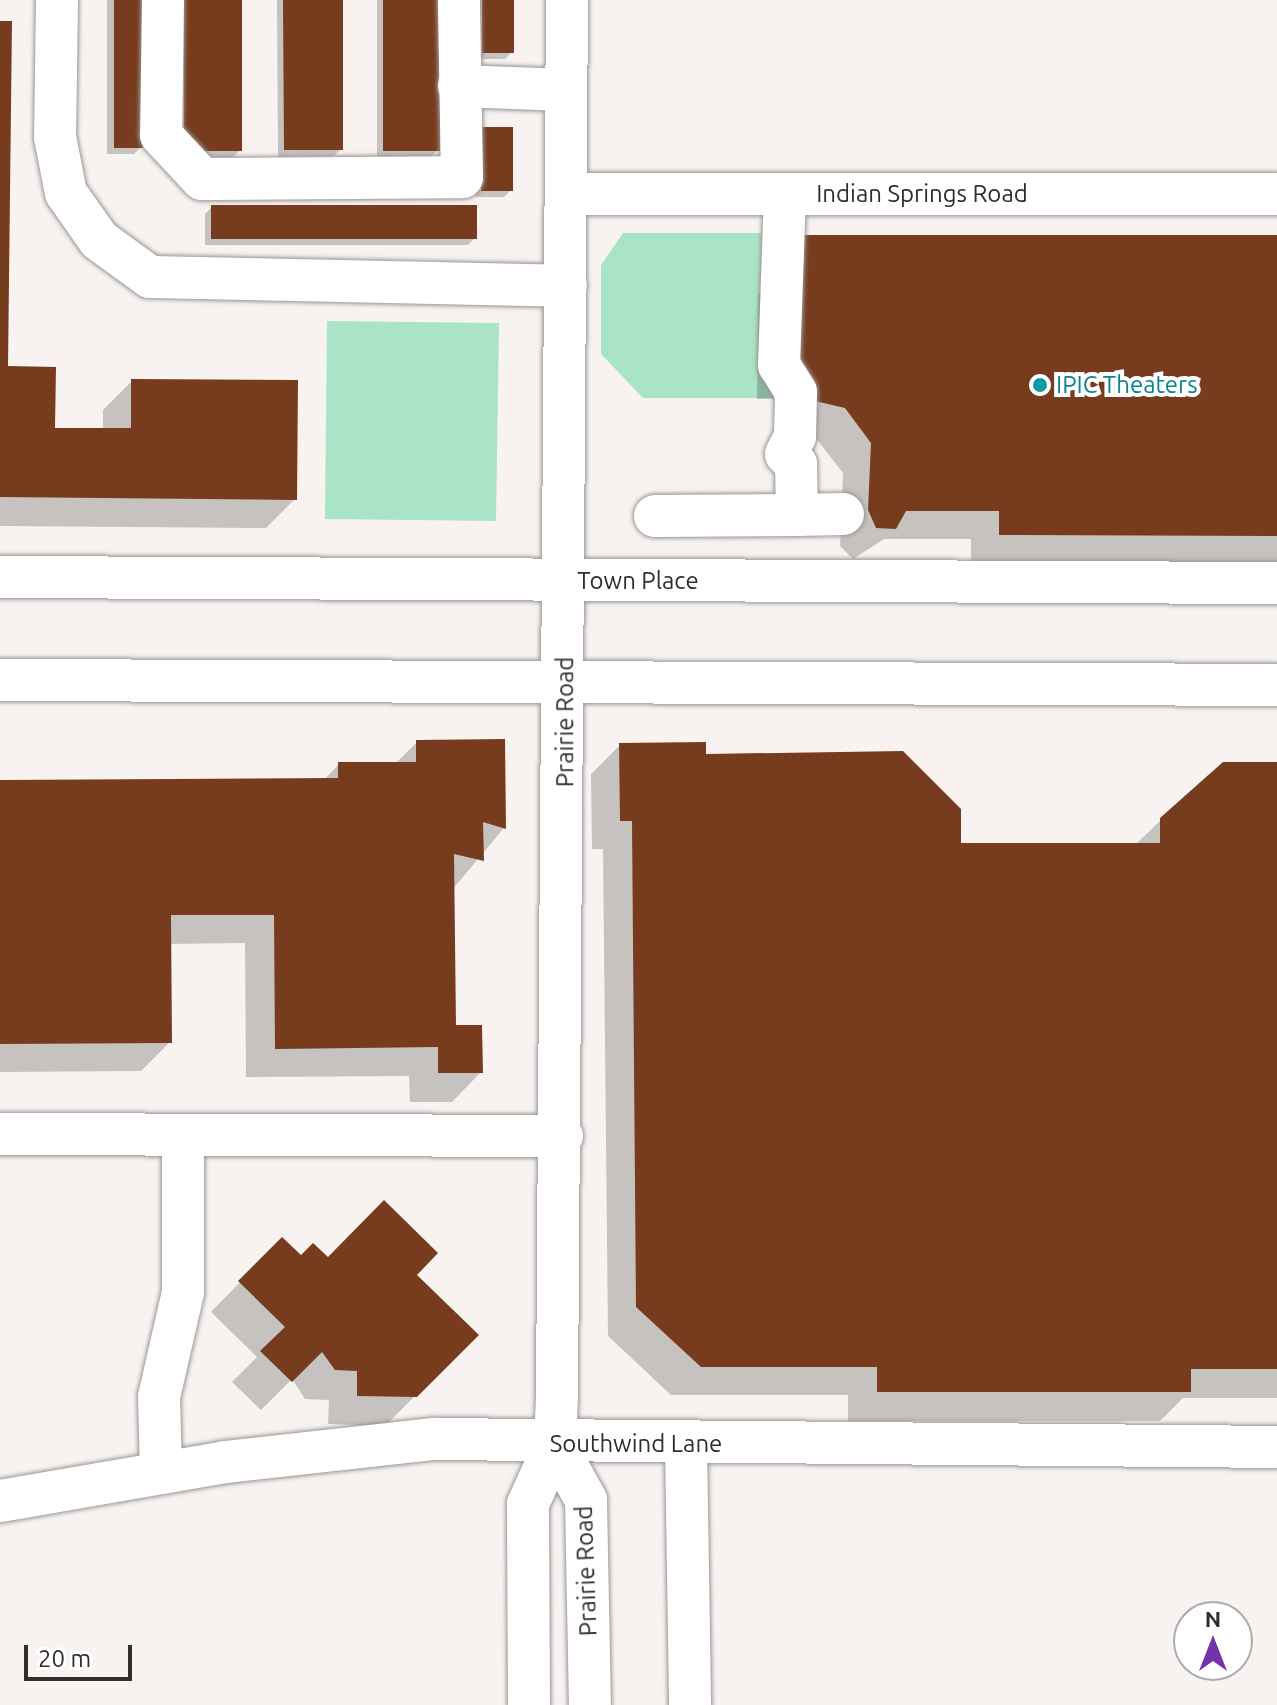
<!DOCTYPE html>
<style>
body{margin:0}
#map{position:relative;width:1277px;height:1705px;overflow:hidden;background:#f8f3f1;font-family:Ubuntu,sans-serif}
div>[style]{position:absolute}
.green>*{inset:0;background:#aae4c7}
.shadow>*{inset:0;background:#0003}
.building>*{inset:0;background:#773b1d}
.roads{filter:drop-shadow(0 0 2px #9b9695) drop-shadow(0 0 2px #9b9695)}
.minor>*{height:42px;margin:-21px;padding:0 21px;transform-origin:21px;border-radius:21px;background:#fff}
.dots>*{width:22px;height:22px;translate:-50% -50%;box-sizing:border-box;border:4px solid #fff;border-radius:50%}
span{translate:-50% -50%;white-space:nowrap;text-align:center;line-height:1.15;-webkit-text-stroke:8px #fff;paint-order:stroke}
.street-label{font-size:24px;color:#302e2d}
.culture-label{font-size:24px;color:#0d838f}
.left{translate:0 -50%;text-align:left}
.north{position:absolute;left:1173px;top:1601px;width:80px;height:80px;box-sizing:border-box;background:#fff;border:2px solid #acabab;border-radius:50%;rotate:0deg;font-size:22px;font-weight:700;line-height:32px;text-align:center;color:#302e2d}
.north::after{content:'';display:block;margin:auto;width:28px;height:36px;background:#7633a7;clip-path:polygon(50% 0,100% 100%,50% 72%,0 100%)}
.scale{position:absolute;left:24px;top:1645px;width:108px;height:36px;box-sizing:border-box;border:4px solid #302e2d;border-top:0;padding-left:10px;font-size:24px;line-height:28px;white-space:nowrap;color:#302e2d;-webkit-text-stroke:6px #fff;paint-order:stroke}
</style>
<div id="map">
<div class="green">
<div style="clip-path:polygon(623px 233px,772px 233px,773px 398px,643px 398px,601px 354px,601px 265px)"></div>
<div style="clip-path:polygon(327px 321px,499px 323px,496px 521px,325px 519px)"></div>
</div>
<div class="shadow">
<div style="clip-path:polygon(107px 0,141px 0,141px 147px,134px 154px,107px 154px)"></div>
<div style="clip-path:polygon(178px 0,240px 0,240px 150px,233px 157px,178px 157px)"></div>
<div style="clip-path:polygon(277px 0,341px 0,341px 149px,334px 156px,278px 157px)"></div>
<div style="clip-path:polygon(377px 0,438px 0,438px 150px,431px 157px,377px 157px)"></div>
<div style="clip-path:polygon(476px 0,512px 0,512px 52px,505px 59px,476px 59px)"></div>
<div style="clip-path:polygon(0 23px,6px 368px,53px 430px,103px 430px,103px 410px,132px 381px,295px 499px,266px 528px,0 526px)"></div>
<div style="clip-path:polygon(476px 136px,511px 190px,504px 197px,475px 197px)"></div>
<div style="clip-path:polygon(212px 207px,475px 238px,468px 245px,205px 245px,205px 214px)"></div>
<div style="clip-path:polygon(804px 237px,1277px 237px,1277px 564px,971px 564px,971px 539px,884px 539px,853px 559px,840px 546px,843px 473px,815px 437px,774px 427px,774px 399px,757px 399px,758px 295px)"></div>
<div style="clip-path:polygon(417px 742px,504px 828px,452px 890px,454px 1027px,481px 1072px,452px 1102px,410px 1102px,409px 1076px,246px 1077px,245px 943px,169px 944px,170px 1042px,141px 1071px,0 1072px,0 782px,324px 780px,339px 764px,395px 764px)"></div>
<div style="clip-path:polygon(620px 745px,704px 756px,959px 845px,1135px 845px,1162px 819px,1277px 764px,1277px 1398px,1183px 1398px,1160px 1421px,848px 1421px,848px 1395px,671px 1395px,608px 1336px,603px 849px,592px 849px,591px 774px)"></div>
<div style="clip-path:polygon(282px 1239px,301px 1258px,414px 1275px,476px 1335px,385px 1426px,328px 1424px,329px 1400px,305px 1399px,292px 1379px,261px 1410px,232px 1382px,257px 1357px,211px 1312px)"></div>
</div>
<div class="building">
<div style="clip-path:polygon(114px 0,143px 0,143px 148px,114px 148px)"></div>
<div style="clip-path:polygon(184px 0,242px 0,242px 151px,184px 151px)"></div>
<div style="clip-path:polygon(283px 0,343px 0,343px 150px,284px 150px)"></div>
<div style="clip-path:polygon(383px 0,440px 0,440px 151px,383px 151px)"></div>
<div style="clip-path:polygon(482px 0,514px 0,514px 53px,482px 53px)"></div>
<div style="clip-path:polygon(0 21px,12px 21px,8px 366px,56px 367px,55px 428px,131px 428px,131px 379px,298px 380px,297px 500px,0 497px)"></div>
<div style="clip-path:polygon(482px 127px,513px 127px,513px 191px,481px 191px)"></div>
<div style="clip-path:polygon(211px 205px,477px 205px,477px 239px,211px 239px)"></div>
<div style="clip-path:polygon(804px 235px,1277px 235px,1277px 536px,999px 535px,999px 511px,906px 511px,896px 529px,876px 528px,868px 510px,871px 443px,845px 408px,802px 398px,786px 371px,786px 264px,804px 264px)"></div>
<div style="clip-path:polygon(505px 739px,506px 829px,483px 822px,484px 861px,454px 854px,456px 1025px,482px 1025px,483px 1073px,438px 1073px,438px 1047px,275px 1049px,274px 915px,171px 915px,172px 1043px,0 1044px,0 780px,338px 778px,338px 762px,416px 762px,416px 740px)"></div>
<div style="clip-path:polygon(706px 742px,706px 754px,903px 751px,961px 809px,961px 843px,1160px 843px,1160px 818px,1223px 762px,1277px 762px,1277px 1369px,1191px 1369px,1191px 1392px,877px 1392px,877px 1367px,701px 1367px,636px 1307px,632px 821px,620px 821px,619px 743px)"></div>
<div style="clip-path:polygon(384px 1200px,438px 1253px,417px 1275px,479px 1335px,417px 1397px,357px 1396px,357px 1371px,335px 1370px,322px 1352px,292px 1382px,260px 1351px,285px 1327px,238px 1281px,282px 1237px,301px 1255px,313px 1243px,328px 1257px)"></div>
</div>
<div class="roads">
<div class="minor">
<div style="left:57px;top:0;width:137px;rotate:90.8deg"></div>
<div style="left:55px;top:137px;width:57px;rotate:78.9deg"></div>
<div style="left:66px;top:193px;width:57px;rotate:54.9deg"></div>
<div style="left:99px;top:240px;width:63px;rotate:36deg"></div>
<div style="left:150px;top:277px;width:416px;rotate:1.2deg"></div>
<div style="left:163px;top:0;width:135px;rotate:90.8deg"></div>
<div style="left:161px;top:135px;width:60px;rotate:47deg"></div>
<div style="left:202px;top:179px;width:260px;rotate:-0.4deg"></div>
<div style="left:462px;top:177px;width:177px;rotate:-91deg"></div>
<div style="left:459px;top:86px;width:107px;rotate:2.1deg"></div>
<div style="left:566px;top:194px;width:711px"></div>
<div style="left:797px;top:515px;width:46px;rotate:-1.2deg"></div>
<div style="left:655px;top:516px;width:142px;rotate:-0.4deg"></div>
<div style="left:797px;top:515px;width:51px;rotate:-91.1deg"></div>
<div style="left:796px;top:464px;width:14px;rotate:-135deg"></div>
<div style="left:786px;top:454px;width:20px;rotate:-63deg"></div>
<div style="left:795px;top:436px;width:44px;rotate:-88.7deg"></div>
<div style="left:796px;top:392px;width:32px;rotate:-122deg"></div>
<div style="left:779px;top:365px;width:171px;rotate:-88deg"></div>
<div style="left:0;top:577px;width:1277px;rotate:0.27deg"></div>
<div style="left:0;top:680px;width:1277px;rotate:0.22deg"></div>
<div style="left:0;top:1134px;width:562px;rotate:0.2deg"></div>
<div style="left:555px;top:1444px;width:64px;rotate:61deg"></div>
<div style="left:586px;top:1500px;width:205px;rotate:88.9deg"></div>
<div style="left:686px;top:1444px;width:261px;rotate:89.1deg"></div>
<div style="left:161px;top:1473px;width:76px;rotate:-91.5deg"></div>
<div style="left:159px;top:1397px;width:108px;rotate:-77.1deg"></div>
<div style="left:183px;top:1292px;width:157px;rotate:-90deg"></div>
<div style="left:0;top:1501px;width:228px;rotate:-9.8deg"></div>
<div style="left:225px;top:1462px;width:210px;rotate:-6.3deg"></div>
<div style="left:434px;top:1439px;width:843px;rotate:0.54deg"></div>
<div style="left:529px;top:1705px;width:201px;rotate:-90.3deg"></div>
<div style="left:528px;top:1504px;width:66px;rotate:-65.8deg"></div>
<div style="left:555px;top:1444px;width:48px;rotate:-87.6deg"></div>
<div style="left:557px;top:1396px;width:1396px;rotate:-89.59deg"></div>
</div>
</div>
<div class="dots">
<div style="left:1040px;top:385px;background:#0f9aa8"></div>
</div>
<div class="street-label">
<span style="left:922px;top:194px">Indian Springs Road</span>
<span style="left:638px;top:581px">Town Place</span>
<span style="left:565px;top:722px;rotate:-90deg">Prairie Road</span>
<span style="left:636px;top:1444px">Southwind Lane</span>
<span style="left:586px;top:1571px;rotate:-92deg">Prairie Road</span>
</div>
<div class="culture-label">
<span class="left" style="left:1056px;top:385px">IPIC Theaters</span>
</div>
<div class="north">N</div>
<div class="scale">20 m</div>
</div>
